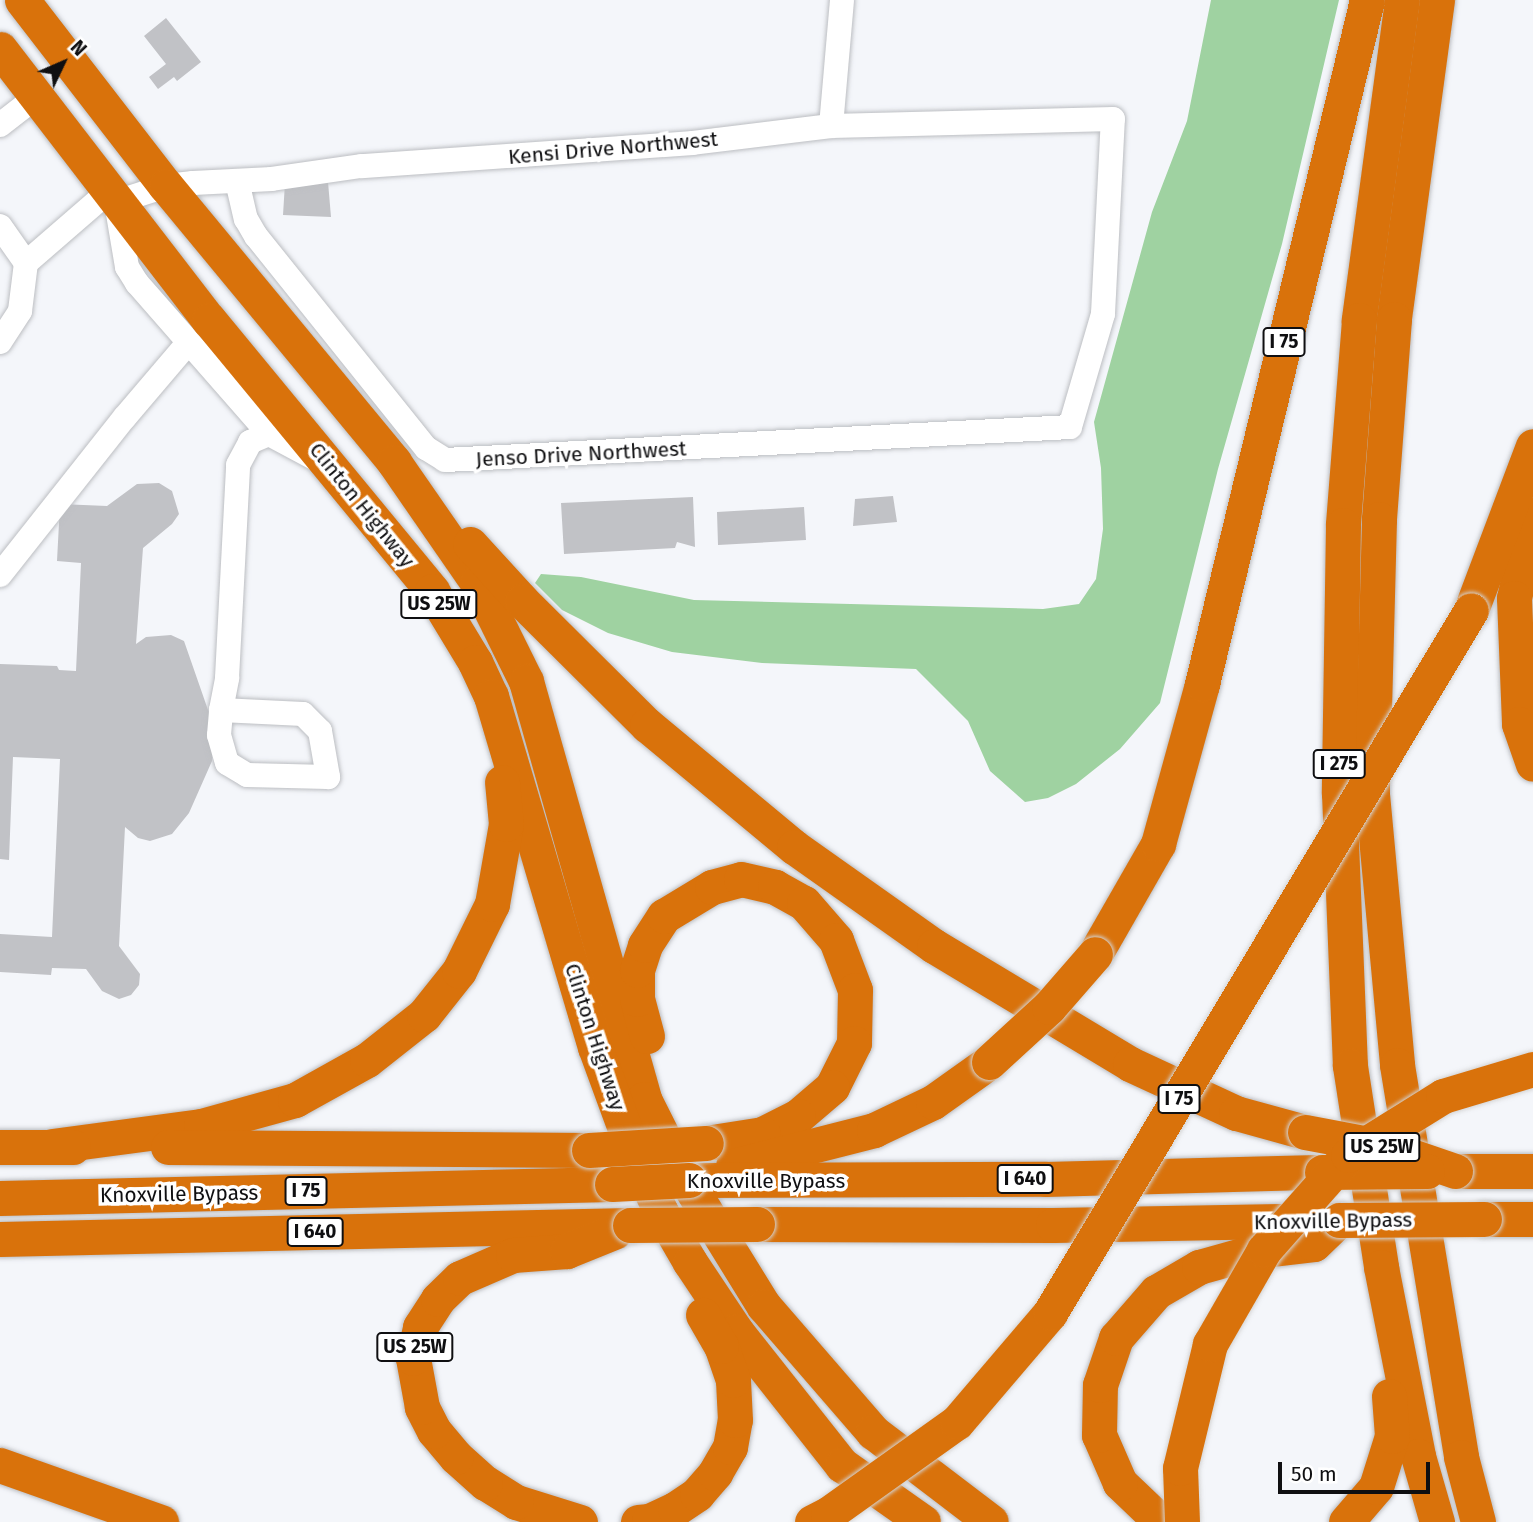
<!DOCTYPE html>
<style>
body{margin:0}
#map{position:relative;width:1533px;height:1522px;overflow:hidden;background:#f4f6fa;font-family:"Fira Sans",sans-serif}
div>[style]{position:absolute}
.green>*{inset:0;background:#9fd2a1}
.building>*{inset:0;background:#c1c2c6}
.roads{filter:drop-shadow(0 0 2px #bcbec2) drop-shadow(0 0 2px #bcbec2)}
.minor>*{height:24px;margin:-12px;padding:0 12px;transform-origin:12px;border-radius:12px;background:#fff}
.highway>*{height:35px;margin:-17.5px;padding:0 17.5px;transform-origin:17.5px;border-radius:17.5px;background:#d9720b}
.bridges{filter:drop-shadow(0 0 2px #d4d4d4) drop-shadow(0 0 2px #d4d4d4)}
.highway-bridge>*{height:35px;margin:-17.5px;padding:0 17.5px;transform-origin:17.5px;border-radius:17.5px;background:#d9720b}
span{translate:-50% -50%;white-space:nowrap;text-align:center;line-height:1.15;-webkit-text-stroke:7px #fff;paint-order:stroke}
.shield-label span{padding:2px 5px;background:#fff;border:2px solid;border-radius:5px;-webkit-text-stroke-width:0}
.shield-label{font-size:19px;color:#0f0f11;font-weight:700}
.street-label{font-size:21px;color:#0f0f11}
.north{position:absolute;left:28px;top:28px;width:70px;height:70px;-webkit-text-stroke:5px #fff;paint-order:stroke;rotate:46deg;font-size:19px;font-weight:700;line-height:28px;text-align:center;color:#0f0f11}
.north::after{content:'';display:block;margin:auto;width:24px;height:32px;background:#0f0f11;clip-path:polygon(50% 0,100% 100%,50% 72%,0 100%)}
.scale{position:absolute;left:1278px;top:1462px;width:152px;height:32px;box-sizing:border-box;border:4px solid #0f0f11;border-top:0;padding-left:9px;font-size:21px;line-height:24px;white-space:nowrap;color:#0f0f11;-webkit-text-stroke:5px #fff;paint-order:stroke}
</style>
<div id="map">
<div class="green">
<div style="clip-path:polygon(1211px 0,1339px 0,1282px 244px,1218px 469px,1160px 703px,1120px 749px,1076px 784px,1048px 798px,1025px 802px,990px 771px,968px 721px,916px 669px,762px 663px,672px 652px,608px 633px,562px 610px,535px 583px,541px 574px,581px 577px,694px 600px,1043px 609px,1079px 604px,1096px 579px,1103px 529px,1101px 468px,1094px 422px,1152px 212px,1187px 121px)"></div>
</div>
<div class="building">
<div style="clip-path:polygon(166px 18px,201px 62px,177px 81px,174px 77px,158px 89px,149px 77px,166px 64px,144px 36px)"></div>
<div style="clip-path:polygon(328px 182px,331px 217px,283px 215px,285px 183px)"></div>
<div style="clip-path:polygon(159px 483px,172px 491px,179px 514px,172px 524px,143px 548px,136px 644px,146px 637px,171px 635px,184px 641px,215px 730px,212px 761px,189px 813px,172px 834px,150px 841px,138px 838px,125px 827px,119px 946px,140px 974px,139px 985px,131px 995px,119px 999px,102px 991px,86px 969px,52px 968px,51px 975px,0 972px,0 934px,52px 937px,60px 759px,13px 757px,9px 860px,0 859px,0 664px,57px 666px,59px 670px,76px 671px,81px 563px,57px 561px,60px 504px,107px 506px,137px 484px)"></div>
<div style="clip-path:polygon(893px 496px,897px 522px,853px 526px,855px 499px)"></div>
<div style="clip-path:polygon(693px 497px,695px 547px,677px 542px,675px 548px,564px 554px,561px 503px)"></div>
<div style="clip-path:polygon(804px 507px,806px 540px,718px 545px,717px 512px)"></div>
</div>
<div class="roads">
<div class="minor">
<div style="left:0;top:125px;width:46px;rotate:-37.9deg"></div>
<div style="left:831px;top:126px;width:126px;rotate:-85deg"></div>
<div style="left:237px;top:181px;width:39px;rotate:77deg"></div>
<div style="left:246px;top:219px;width:20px;rotate:60deg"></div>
<div style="left:256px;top:236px;width:272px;rotate:51.3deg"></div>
<div style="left:426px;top:448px;width:22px;rotate:32deg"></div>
<div style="left:445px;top:460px;width:626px;rotate:-3.02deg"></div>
<div style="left:1070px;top:427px;width:118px;rotate:-73.7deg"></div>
<div style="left:1103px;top:314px;width:195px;rotate:-87.1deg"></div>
<div style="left:1113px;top:119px;width:282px;rotate:178.6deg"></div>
<div style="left:831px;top:126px;width:139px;rotate:173deg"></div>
<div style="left:693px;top:143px;width:333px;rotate:176deg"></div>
<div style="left:361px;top:166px;width:90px;rotate:171.7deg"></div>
<div style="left:272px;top:179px;width:79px;rotate:177.1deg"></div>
<div style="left:193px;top:183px;width:27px;rotate:174deg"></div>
<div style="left:166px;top:186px;width:52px;rotate:162.3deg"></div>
<div style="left:116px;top:202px;width:66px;rotate:80.4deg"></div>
<div style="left:127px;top:267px;width:19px;rotate:58deg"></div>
<div style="left:137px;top:283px;width:201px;rotate:48.8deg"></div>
<div style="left:269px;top:434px;width:53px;rotate:28deg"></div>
<div style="left:0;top:226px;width:45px;rotate:54.9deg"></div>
<div style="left:26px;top:263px;width:108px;rotate:-40.9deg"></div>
<div style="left:0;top:342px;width:37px;rotate:-57deg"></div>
<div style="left:20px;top:311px;width:48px;rotate:-82.9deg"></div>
<div style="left:0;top:575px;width:201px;rotate:-51.7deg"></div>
<div style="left:125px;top:417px;width:97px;rotate:-49.6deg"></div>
<div style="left:221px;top:710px;width:82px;rotate:2.8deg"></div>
<div style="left:303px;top:714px;width:24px;rotate:45deg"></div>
<div style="left:320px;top:731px;width:47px;rotate:80.1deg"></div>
<div style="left:328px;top:777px;width:81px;rotate:-178.6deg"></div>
<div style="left:247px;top:775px;width:23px;rotate:-149deg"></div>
<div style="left:227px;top:763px;width:29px;rotate:-106deg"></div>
<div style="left:219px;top:735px;width:25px;rotate:-85deg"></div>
<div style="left:221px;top:710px;width:33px;rotate:-79deg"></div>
<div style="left:227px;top:678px;width:213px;rotate:-87deg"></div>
<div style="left:238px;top:465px;width:26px;rotate:-62deg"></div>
<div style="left:250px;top:442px;width:21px;rotate:-23deg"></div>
</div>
<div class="highway">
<div style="left:22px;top:0;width:235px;rotate:52.3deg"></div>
<div style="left:166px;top:186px;width:358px;rotate:50.4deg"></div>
<div style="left:394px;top:462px;width:146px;rotate:55.3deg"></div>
<div style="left:477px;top:582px;width:110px;rotate:63.7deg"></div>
<div style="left:526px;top:681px;width:434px;rotate:74.2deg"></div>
<div style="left:644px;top:1099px;width:76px;rotate:63.4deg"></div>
<div style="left:678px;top:1167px;width:163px;rotate:58.3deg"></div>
<div style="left:764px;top:1306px;width:167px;rotate:49.1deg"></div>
<div style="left:873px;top:1432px;width:148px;rotate:37.3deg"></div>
<div style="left:1402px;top:0;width:323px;rotate:97.7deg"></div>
<div style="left:1359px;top:320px;width:206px;rotate:94.5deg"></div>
<div style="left:1343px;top:525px;width:268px;rotate:90.9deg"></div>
<div style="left:1339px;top:793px;width:273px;rotate:87.7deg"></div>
<div style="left:1350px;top:1066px;width:203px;rotate:81.2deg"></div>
<div style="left:1381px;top:1267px;width:193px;rotate:78.9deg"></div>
<div style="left:1418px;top:1456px;width:69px;rotate:73.9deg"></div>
<div style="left:1437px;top:0;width:322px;rotate:97.7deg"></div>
<div style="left:1394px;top:319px;width:201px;rotate:94.3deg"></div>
<div style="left:1379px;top:519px;width:275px;rotate:91.5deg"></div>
<div style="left:1372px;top:794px;width:272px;rotate:84.7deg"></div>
<div style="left:1397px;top:1065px;width:397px;rotate:80.7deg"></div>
<div style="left:1461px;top:1457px;width:67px;rotate:75.3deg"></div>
<div style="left:0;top:49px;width:342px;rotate:52.4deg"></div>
<div style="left:209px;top:320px;width:351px;rotate:50.5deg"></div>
<div style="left:432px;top:591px;width:83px;rotate:58.8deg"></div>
<div style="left:475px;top:662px;width:38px;rotate:65deg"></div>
<div style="left:491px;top:696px;width:366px;rotate:73.5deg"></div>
<div style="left:595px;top:1047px;width:122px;rotate:69.9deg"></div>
<div style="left:637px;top:1162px;width:55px;rotate:64.4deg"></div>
<div style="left:661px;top:1212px;width:58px;rotate:59.9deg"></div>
<div style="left:690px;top:1262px;width:83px;rotate:56.3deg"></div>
<div style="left:736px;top:1331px;width:171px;rotate:51.7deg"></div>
<div style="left:842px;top:1465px;width:99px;rotate:35.1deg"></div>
<div style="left:1533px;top:515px;width:85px;rotate:102.9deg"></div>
<div style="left:1514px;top:598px;width:126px;rotate:87.7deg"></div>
<div style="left:1519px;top:724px;width:42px;rotate:70.7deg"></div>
<div style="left:470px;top:544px;width:77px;rotate:47.6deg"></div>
<div style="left:522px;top:601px;width:176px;rotate:44.8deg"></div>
<div style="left:647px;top:725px;width:191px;rotate:39.7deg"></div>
<div style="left:794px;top:847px;width:171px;rotate:35.3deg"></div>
<div style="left:934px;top:946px;width:229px;rotate:31deg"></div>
<div style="left:1130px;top:1064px;width:117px;rotate:24.8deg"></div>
<div style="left:1236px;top:1113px;width:72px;rotate:15.4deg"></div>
<div style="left:1471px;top:610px;width:175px;rotate:-69.3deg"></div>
<div style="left:1095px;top:954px;width:127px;rotate:-60.2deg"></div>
<div style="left:1158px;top:844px;width:166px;rotate:-74.6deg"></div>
<div style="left:1202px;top:684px;width:704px;rotate:-76.44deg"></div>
<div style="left:647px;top:1036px;width:38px;rotate:-105deg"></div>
<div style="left:637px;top:999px;width:29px;rotate:-90deg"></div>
<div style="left:637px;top:970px;width:26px;rotate:-72deg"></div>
<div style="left:645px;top:945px;width:35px;rotate:-57deg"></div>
<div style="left:664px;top:916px;width:56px;rotate:-31.1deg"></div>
<div style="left:712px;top:887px;width:30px;rotate:-15deg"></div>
<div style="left:741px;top:879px;width:35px;rotate:13deg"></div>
<div style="left:775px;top:887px;width:33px;rotate:29deg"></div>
<div style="left:804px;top:903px;width:49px;rotate:49.1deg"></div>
<div style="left:836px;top:940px;width:53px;rotate:69.2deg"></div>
<div style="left:855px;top:990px;width:53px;rotate:91.1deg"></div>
<div style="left:854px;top:1043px;width:49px;rotate:116.6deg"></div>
<div style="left:832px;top:1087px;width:45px;rotate:139.5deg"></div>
<div style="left:798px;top:1116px;width:39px;rotate:153deg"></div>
<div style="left:763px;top:1134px;width:58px;rotate:171deg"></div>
<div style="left:52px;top:1146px;width:150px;rotate:-7.6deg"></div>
<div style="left:201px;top:1126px;width:98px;rotate:-15.5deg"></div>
<div style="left:295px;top:1100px;width:82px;rotate:-29.1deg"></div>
<div style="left:367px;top:1060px;width:73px;rotate:-38.3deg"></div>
<div style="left:424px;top:1015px;width:56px;rotate:-51.5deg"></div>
<div style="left:459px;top:971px;width:75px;rotate:-63.8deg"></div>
<div style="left:492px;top:904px;width:81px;rotate:-80.1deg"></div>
<div style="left:506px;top:824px;width:42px;rotate:-95.4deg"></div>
<div style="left:0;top:1147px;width:73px"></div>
<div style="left:168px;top:1147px;width:421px;rotate:0.4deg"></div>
<div style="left:733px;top:1166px;width:146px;rotate:-14.3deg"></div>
<div style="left:874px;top:1130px;width:65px;rotate:-25.4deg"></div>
<div style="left:933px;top:1102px;width:69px;rotate:-35.5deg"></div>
<div style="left:1455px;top:1171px;width:78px"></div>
<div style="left:689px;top:1180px;width:356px;rotate:-0.2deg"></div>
<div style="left:1045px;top:1179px;width:272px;rotate:-1.5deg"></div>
<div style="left:0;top:1198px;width:612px;rotate:-1.31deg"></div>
<div style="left:1484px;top:1219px;width:49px"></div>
<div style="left:757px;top:1224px;width:296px;rotate:0.2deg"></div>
<div style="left:1053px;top:1225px;width:286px;rotate:-1deg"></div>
<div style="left:0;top:1239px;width:630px;rotate:-1.27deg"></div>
<div style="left:0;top:1465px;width:171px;rotate:19.5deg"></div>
<div style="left:580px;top:1522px;width:67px;rotate:-162.6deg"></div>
<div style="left:516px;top:1502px;width:36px;rotate:-148deg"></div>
<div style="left:485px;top:1483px;width:39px;rotate:-138deg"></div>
<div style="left:456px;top:1457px;width:34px;rotate:-130deg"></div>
<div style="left:434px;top:1431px;width:27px;rotate:-117deg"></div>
<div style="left:422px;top:1407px;width:50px;rotate:-100.4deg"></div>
<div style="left:413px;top:1358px;width:32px;rotate:-77deg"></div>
<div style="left:420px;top:1327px;width:33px;rotate:-57deg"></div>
<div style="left:438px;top:1299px;width:30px;rotate:-44deg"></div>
<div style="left:460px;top:1278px;width:58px;rotate:-23.5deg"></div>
<div style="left:513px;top:1255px;width:54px;rotate:-4.2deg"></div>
<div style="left:567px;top:1251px;width:51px;rotate:-22deg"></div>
<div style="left:638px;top:1522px;width:11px;rotate:-5deg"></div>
<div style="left:649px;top:1521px;width:29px;rotate:-25deg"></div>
<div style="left:675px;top:1509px;width:27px;rotate:-34deg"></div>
<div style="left:697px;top:1494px;width:28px;rotate:-49deg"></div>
<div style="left:715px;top:1473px;width:30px;rotate:-60deg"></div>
<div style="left:730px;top:1447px;width:27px;rotate:-80deg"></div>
<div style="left:735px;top:1420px;width:40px;rotate:-92.9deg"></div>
<div style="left:733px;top:1380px;width:36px;rotate:-109deg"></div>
<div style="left:721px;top:1346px;width:36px;rotate:-120deg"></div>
<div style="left:1161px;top:1522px;width:57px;rotate:-136.4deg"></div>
<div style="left:1120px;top:1483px;width:52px;rotate:-113.6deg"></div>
<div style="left:1099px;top:1435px;width:50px;rotate:-88.9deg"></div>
<div style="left:1100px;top:1385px;width:50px;rotate:-71.2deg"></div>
<div style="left:1116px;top:1338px;width:61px;rotate:-49deg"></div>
<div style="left:1156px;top:1292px;width:50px;rotate:-30.2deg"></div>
<div style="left:1199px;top:1267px;width:59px;rotate:-15.7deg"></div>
<div style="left:1256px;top:1251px;width:58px;rotate:-6.9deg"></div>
<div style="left:1314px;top:1244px;width:35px;rotate:-44deg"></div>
<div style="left:1346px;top:1522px;width:46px;rotate:-49.4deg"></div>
<div style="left:1376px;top:1487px;width:53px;rotate:-72.6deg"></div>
<div style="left:1392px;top:1436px;width:40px;rotate:-94.3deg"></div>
</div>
</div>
<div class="bridges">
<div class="highway-bridge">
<div style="left:989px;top:1062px;width:81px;rotate:-42.5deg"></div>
<div style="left:1049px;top:1007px;width:70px;rotate:-49deg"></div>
<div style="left:1305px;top:1132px;width:81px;rotate:10.6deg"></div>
<div style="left:1385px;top:1147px;width:74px;rotate:18.9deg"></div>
<div style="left:589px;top:1150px;width:117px;rotate:-3.4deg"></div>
<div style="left:1322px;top:1172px;width:105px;rotate:-0.5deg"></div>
<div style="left:612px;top:1184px;width:77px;rotate:-3deg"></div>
<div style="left:1339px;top:1220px;width:145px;rotate:-0.4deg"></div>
<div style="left:630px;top:1225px;width:127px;rotate:-0.5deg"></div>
<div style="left:812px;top:1522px;width:18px;rotate:-27deg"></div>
<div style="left:828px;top:1514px;width:158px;rotate:-35.5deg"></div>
<div style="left:957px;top:1422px;width:143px;rotate:-49.5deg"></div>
<div style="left:1050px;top:1313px;width:819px;rotate:-59.08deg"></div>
<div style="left:1182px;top:1522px;width:54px;rotate:-92.1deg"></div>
<div style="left:1180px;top:1468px;width:128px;rotate:-76.4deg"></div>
<div style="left:1210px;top:1344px;width:108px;rotate:-60.1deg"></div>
<div style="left:1264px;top:1250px;width:127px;rotate:-48.5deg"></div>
<div style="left:1348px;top:1155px;width:112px;rotate:-31.8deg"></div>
<div style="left:1443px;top:1096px;width:94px;rotate:-16.7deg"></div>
</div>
</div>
<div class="shield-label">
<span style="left:1284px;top:342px">I 75</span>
<span style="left:439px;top:604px">US 25W</span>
<span style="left:1339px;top:764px">I 275</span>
<span style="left:1179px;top:1099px">I 75</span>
<span style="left:1382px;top:1147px">US 25W</span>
<span style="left:1025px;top:1179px">I 640</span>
<span style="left:306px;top:1191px">I 75</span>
<span style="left:315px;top:1232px">I 640</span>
<span style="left:415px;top:1347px">US 25W</span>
</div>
<div class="street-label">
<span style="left:613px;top:148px;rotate:-5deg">Kensi Drive Northwest</span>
<span style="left:581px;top:454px;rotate:-3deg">Jenso Drive Northwest</span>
<span style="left:362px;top:505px;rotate:51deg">Clinton Highway</span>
<span style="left:595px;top:1037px;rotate:72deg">Clinton Highway</span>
<span style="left:766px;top:1181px">Knoxville Bypass</span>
<span style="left:179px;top:1194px;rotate:-1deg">Knoxville Bypass</span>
<span style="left:1333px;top:1221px;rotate:-1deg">Knoxville Bypass</span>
</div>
<div class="north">N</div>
<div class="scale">50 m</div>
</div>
